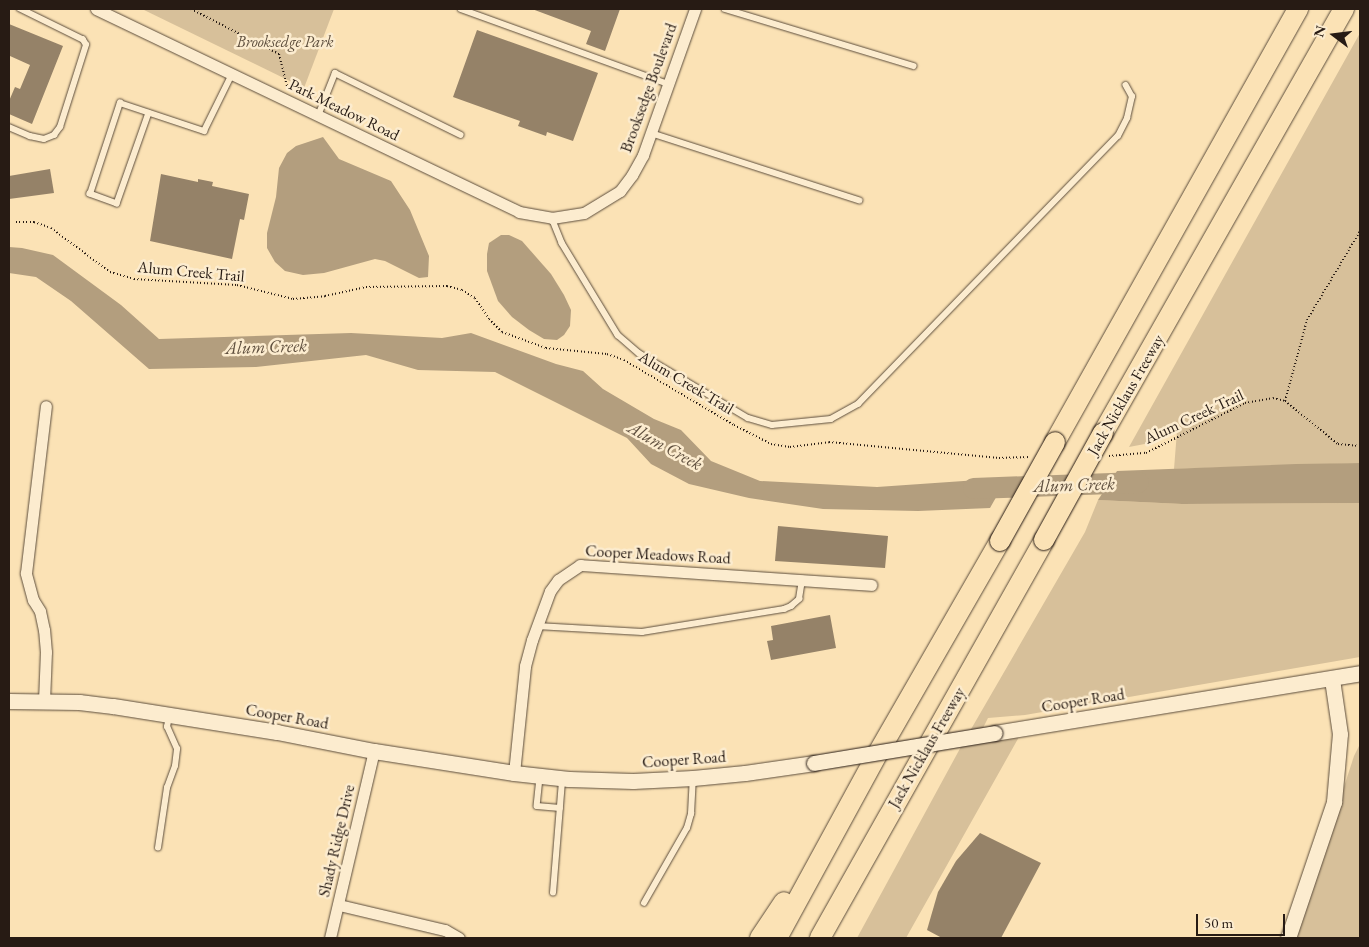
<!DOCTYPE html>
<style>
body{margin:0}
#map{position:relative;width:1369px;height:947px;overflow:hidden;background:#fbe2b5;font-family:"EB Garamond",serif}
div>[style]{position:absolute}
.green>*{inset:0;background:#d7c09a}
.water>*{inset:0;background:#b39e7e}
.river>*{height:21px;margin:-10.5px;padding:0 10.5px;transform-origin:10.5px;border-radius:10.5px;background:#b39e7e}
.building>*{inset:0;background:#958268}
.path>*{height:2px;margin-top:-1px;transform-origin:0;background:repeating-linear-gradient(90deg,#271b14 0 1px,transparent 0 3.5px)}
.roads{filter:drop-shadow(0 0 1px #5c4d3c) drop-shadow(0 0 1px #5c4d3c)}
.lane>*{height:5.5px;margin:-2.75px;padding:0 2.75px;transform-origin:2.75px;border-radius:2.75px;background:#fceccf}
.street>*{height:11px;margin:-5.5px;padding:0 5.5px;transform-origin:5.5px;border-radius:5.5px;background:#fceccf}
.secondary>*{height:15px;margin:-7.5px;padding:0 7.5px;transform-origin:7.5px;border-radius:7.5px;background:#fceccf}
.highway>*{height:20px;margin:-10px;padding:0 10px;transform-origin:10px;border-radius:10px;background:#fbe2b5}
.bridges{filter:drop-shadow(0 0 1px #271b14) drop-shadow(0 0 1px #271b14)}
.secondary-bridge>*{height:15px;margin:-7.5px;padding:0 7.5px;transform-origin:7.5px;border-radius:7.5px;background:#fceccf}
.highway-bridge>*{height:20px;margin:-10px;padding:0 10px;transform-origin:10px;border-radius:10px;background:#fbe2b5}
span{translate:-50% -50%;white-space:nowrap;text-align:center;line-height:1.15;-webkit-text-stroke:5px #fceccf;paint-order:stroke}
.park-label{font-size:16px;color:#5c4d3c;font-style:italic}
.street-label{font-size:16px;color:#271b14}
.water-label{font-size:18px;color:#5f4f3e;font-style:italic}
.frame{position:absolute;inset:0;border:10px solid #271b14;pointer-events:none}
.north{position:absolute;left:1309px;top:10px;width:50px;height:50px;-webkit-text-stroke:4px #fceccf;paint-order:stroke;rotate:285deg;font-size:14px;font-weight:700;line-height:20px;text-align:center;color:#271b14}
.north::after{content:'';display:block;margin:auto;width:18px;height:22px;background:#271b14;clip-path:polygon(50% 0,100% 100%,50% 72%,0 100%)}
.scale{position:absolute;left:1196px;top:914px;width:89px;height:22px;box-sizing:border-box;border:2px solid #271b14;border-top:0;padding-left:6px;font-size:15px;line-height:18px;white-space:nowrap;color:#271b14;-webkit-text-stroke:4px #fceccf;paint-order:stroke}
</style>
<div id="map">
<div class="green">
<div style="clip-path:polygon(142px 9px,334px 9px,304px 88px)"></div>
<div style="clip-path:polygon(1360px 33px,1360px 463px,1174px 469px,1177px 431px,1155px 442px,1129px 447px)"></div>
<div style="clip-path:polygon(1098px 500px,1182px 504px,1360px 503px,1360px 657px,1025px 715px,988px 718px,976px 742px,1019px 737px,906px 938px,857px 938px,963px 743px,1085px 532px)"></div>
<div style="clip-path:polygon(1360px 744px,1360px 938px,1295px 938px,1354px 756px)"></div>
</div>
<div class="water">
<div style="clip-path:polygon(323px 137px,339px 159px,391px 181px,410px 210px,429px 256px,428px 277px,419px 278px,385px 261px,375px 259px,324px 273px,303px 275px,285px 271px,275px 262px,267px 248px,267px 233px,276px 197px,279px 168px,287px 153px,296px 146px)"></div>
<div style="clip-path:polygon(501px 235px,509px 235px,522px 241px,551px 274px,564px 295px,571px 310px,570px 326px,564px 335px,557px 340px,544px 339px,529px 330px,512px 317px,498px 301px,487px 271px,487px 254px,489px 243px)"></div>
<div style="clip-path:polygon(9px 247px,22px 248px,53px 255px,121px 305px,159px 339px,351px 333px,442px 338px,471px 333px,556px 364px,583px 371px,603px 389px,654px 419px,681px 430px,711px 461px,760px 481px,877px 487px,1007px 478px,990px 508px,918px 511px,823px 509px,749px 498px,689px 484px,651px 464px,627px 438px,495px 372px,418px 370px,366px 355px,256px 367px,149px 369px,71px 301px,36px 277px,9px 273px)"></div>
<div style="clip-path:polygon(1360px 463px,1360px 503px,1182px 504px,1098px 500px,1117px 471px,1296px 464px)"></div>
</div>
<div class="river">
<div style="left:973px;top:488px;width:165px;rotate:-2.1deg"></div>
</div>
<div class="building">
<div style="clip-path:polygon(532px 9px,620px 9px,605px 51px,586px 44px,591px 31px)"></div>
<div style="clip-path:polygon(9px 24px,63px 46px,32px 124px,9px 114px,9px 101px,15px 87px,20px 89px,30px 65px,10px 56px)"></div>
<div style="clip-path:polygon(477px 30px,598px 73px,573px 141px,547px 132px,546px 136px,518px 126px,520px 121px,453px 97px)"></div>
<div style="clip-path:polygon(50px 169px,54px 193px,9px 199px,9px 176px)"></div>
<div style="clip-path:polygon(161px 174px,198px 182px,198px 179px,213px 182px,212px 186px,249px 194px,244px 220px,240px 219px,232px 259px,150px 241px)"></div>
<div style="clip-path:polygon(778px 526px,888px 536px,885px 568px,775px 561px)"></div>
<div style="clip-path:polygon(830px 615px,836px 648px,771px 660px,767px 641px,773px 640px,771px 626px)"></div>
<div style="clip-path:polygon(980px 833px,1041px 863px,1001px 938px,942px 938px,927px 930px,938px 892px,956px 861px)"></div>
</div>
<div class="path">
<div style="left:191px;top:9px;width:99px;rotate:27.1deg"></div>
<div style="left:279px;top:54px;width:34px;rotate:76deg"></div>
<div style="left:9px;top:222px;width:25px"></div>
<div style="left:34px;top:222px;width:18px;rotate:19deg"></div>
<div style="left:51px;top:228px;width:74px;rotate:36.7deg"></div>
<div style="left:110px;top:272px;width:25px;rotate:16deg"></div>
<div style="left:134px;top:279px;width:103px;rotate:3.3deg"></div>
<div style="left:237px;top:285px;width:58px;rotate:14deg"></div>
<div style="left:293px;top:299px;width:32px;rotate:-5deg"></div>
<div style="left:325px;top:296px;width:42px;rotate:-12.4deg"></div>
<div style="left:366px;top:287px;width:81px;rotate:-0.7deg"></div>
<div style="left:447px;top:286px;width:16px;rotate:15deg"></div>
<div style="left:462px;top:290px;width:15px;rotate:32deg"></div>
<div style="left:475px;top:298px;width:25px;rotate:56deg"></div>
<div style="left:489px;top:319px;width:18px;rotate:45deg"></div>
<div style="left:502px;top:332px;width:47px;rotate:20deg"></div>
<div style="left:546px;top:348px;width:61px;rotate:5.6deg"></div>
<div style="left:607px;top:354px;width:18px;rotate:19deg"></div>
<div style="left:624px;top:360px;width:128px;rotate:30.6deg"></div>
<div style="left:734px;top:425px;width:42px;rotate:27.2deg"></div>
<div style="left:771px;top:444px;width:19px;rotate:9deg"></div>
<div style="left:790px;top:447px;width:39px;rotate:-7deg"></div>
<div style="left:829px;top:442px;width:171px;rotate:5.4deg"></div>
<div style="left:999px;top:458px;width:30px;rotate:-2deg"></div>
<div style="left:1285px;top:401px;width:84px;rotate:-74.8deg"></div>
<div style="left:1307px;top:320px;width:104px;rotate:-59.2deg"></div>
<div style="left:1109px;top:456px;width:37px;rotate:-5deg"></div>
<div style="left:1146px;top:453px;width:111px;rotate:-26.8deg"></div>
<div style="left:1245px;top:403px;width:28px;rotate:-10deg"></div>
<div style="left:1273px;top:398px;width:12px;rotate:14deg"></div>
<div style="left:1285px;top:401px;width:68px;rotate:39.1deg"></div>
<div style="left:1338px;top:444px;width:22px;rotate:5deg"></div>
</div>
<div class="roads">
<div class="lane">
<div style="left:461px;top:9px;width:220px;rotate:19.9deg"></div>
<div style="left:725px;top:9px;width:197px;rotate:16.8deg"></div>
<div style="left:149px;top:113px;width:96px;rotate:109.4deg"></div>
<div style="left:117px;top:204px;width:29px;rotate:-160deg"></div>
<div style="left:90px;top:194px;width:96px;rotate:-71.8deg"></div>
<div style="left:120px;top:103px;width:89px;rotate:18.4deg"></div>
<div style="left:204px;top:131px;width:64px;rotate:-63.8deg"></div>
<div style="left:318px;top:116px;width:46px;rotate:-68.4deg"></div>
<div style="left:335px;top:73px;width:140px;rotate:26.2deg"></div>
<div style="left:9px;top:127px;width:23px;rotate:23deg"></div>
<div style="left:30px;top:136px;width:14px;rotate:12deg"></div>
<div style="left:44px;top:139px;width:11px;rotate:-22deg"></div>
<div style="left:54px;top:135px;width:10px;rotate:-53deg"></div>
<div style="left:60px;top:127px;width:86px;rotate:-72.4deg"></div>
<div style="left:86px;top:45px;width:6px;rotate:-121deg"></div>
<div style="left:83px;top:40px;width:70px;rotate:-153.8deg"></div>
<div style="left:651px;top:133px;width:219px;rotate:17.9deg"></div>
<div style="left:552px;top:218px;width:27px;rotate:68deg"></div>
<div style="left:562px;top:243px;width:108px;rotate:58.7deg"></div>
<div style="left:618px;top:335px;width:28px;rotate:41deg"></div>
<div style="left:639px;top:353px;width:127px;rotate:30.8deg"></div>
<div style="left:748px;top:418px;width:25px;rotate:16deg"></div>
<div style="left:772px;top:425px;width:59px;rotate:-5.8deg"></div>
<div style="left:831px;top:419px;width:31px;rotate:-29deg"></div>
<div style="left:858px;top:404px;width:373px;rotate:-45.9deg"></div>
<div style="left:1118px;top:136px;width:20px;rotate:-63deg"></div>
<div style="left:1127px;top:118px;width:22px;rotate:-77deg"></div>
<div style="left:1132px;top:97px;width:13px;rotate:-119deg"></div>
<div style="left:537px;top:626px;width:105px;rotate:3.3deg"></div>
<div style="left:642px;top:632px;width:144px;rotate:-9.2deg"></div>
<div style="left:784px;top:609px;width:8px;rotate:-23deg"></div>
<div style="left:791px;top:606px;width:11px;rotate:-41deg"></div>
<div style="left:799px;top:599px;width:20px;rotate:-81deg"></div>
<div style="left:540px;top:778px;width:28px;rotate:96deg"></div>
<div style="left:537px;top:806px;width:23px;rotate:5deg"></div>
<div style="left:158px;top:848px;width:61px;rotate:-81.5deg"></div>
<div style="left:167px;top:788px;width:23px;rotate:-70deg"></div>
<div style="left:175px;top:766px;width:17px;rotate:-83deg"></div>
<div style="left:177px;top:749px;width:24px;rotate:-114deg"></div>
<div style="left:167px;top:727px;width:10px;rotate:-79deg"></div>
<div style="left:553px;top:893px;width:113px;rotate:-85.4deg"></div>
<div style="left:644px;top:903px;width:86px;rotate:-60.2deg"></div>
<div style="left:687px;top:828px;width:15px;rotate:-74deg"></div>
<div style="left:691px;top:814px;width:34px;rotate:-87deg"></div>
</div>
<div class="street">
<div style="left:96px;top:9px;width:469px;rotate:25.6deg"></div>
<div style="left:519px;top:212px;width:34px;rotate:10deg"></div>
<div style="left:552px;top:218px;width:32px;rotate:-9deg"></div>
<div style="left:584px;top:213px;width:42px;rotate:-31.4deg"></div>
<div style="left:620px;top:191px;width:20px;rotate:-53deg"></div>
<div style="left:632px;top:175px;width:23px;rotate:-61deg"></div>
<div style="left:643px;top:155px;width:155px;rotate:-70.4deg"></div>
<div style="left:44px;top:701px;width:49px;rotate:-87.7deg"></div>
<div style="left:46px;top:652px;width:22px;rotate:-95deg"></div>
<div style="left:44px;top:630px;width:19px;rotate:-102deg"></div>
<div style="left:40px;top:611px;width:13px;rotate:-122deg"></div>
<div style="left:33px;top:600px;width:28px;rotate:-105deg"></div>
<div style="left:26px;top:573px;width:168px;rotate:-83.2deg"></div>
<div style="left:514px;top:773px;width:108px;rotate:-84.1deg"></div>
<div style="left:525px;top:666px;width:27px;rotate:-75deg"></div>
<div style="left:532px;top:640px;width:52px;rotate:-69.8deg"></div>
<div style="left:550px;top:591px;width:14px;rotate:-54deg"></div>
<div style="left:558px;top:580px;width:27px;rotate:-34deg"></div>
<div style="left:580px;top:565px;width:292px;rotate:3.9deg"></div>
<div style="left:339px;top:905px;width:109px;rotate:13.3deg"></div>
<div style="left:445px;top:930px;width:16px;rotate:30deg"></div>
<div style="left:330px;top:938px;width:192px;rotate:-76.8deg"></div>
</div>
<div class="secondary">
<div style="left:9px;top:701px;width:70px;rotate:0.8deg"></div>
<div style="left:79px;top:702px;width:34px;rotate:7deg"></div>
<div style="left:113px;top:706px;width:166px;rotate:9deg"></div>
<div style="left:277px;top:732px;width:99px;rotate:11.1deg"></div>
<div style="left:374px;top:751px;width:142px;rotate:8.9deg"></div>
<div style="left:514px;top:773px;width:55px;rotate:6.2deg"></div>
<div style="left:569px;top:779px;width:64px;rotate:1.8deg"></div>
<div style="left:633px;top:781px;width:60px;rotate:-2.9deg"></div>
<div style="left:693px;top:778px;width:52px;rotate:-5.5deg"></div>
<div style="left:745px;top:773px;width:70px;rotate:-8.2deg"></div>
<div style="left:995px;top:733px;width:370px;rotate:-9.3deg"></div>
<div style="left:1288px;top:938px;width:144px;rotate:-71.3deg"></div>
<div style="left:1334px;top:802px;width:68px;rotate:-85deg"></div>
<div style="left:1340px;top:734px;width:56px;rotate:-98.3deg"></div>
</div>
<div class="highway">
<div style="left:1103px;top:433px;width:488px;rotate:-60.4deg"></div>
<div style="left:1055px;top:442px;width:497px;rotate:-60.7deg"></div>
<div style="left:760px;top:938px;width:43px;rotate:-56.3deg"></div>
<div style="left:777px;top:938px;width:211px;rotate:-61.4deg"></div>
<div style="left:878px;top:753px;width:245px;rotate:-60.1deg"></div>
<div style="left:820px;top:938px;width:457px;rotate:-60.6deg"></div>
</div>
</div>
<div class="bridges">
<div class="secondary-bridge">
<div style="left:814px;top:763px;width:183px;rotate:-9.4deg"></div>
</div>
<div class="highway-bridge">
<div style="left:1044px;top:540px;width:122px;rotate:-61.1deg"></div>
<div style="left:1000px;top:541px;width:113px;rotate:-60.9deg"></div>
</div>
</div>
<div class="park-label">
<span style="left:285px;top:42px">Brooksedge Park</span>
</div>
<div class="street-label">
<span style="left:649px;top:88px;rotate:-70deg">Brooksedge Boulevard</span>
<span style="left:344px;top:110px;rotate:26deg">Park Meadow Road</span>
<span style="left:191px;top:272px;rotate:5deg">Alum Creek Trail</span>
<span style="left:686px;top:383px;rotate:31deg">Alum Creek Trail</span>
<span style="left:1126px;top:395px;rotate:-60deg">Jack Nicklaus Freeway</span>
<span style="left:1194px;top:417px;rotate:-25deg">Alum Creek Trail</span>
<span style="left:658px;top:555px;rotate:3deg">Cooper Meadows Road</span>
<span style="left:1083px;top:701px;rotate:-9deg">Cooper Road</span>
<span style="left:287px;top:717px;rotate:10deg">Cooper Road</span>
<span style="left:927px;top:748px;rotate:-60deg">Jack Nicklaus Freeway</span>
<span style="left:684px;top:760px;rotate:-4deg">Cooper Road</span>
<span style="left:337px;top:841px;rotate:-77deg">Shady Ridge Drive</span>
</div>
<div class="water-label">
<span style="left:266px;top:347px;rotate:-2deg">Alum Creek</span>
<span style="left:665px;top:446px;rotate:29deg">Alum Creek</span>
<span style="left:1074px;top:485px;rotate:-2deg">Alum Creek</span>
</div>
<div class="frame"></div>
<div class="north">N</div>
<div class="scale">50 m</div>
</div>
